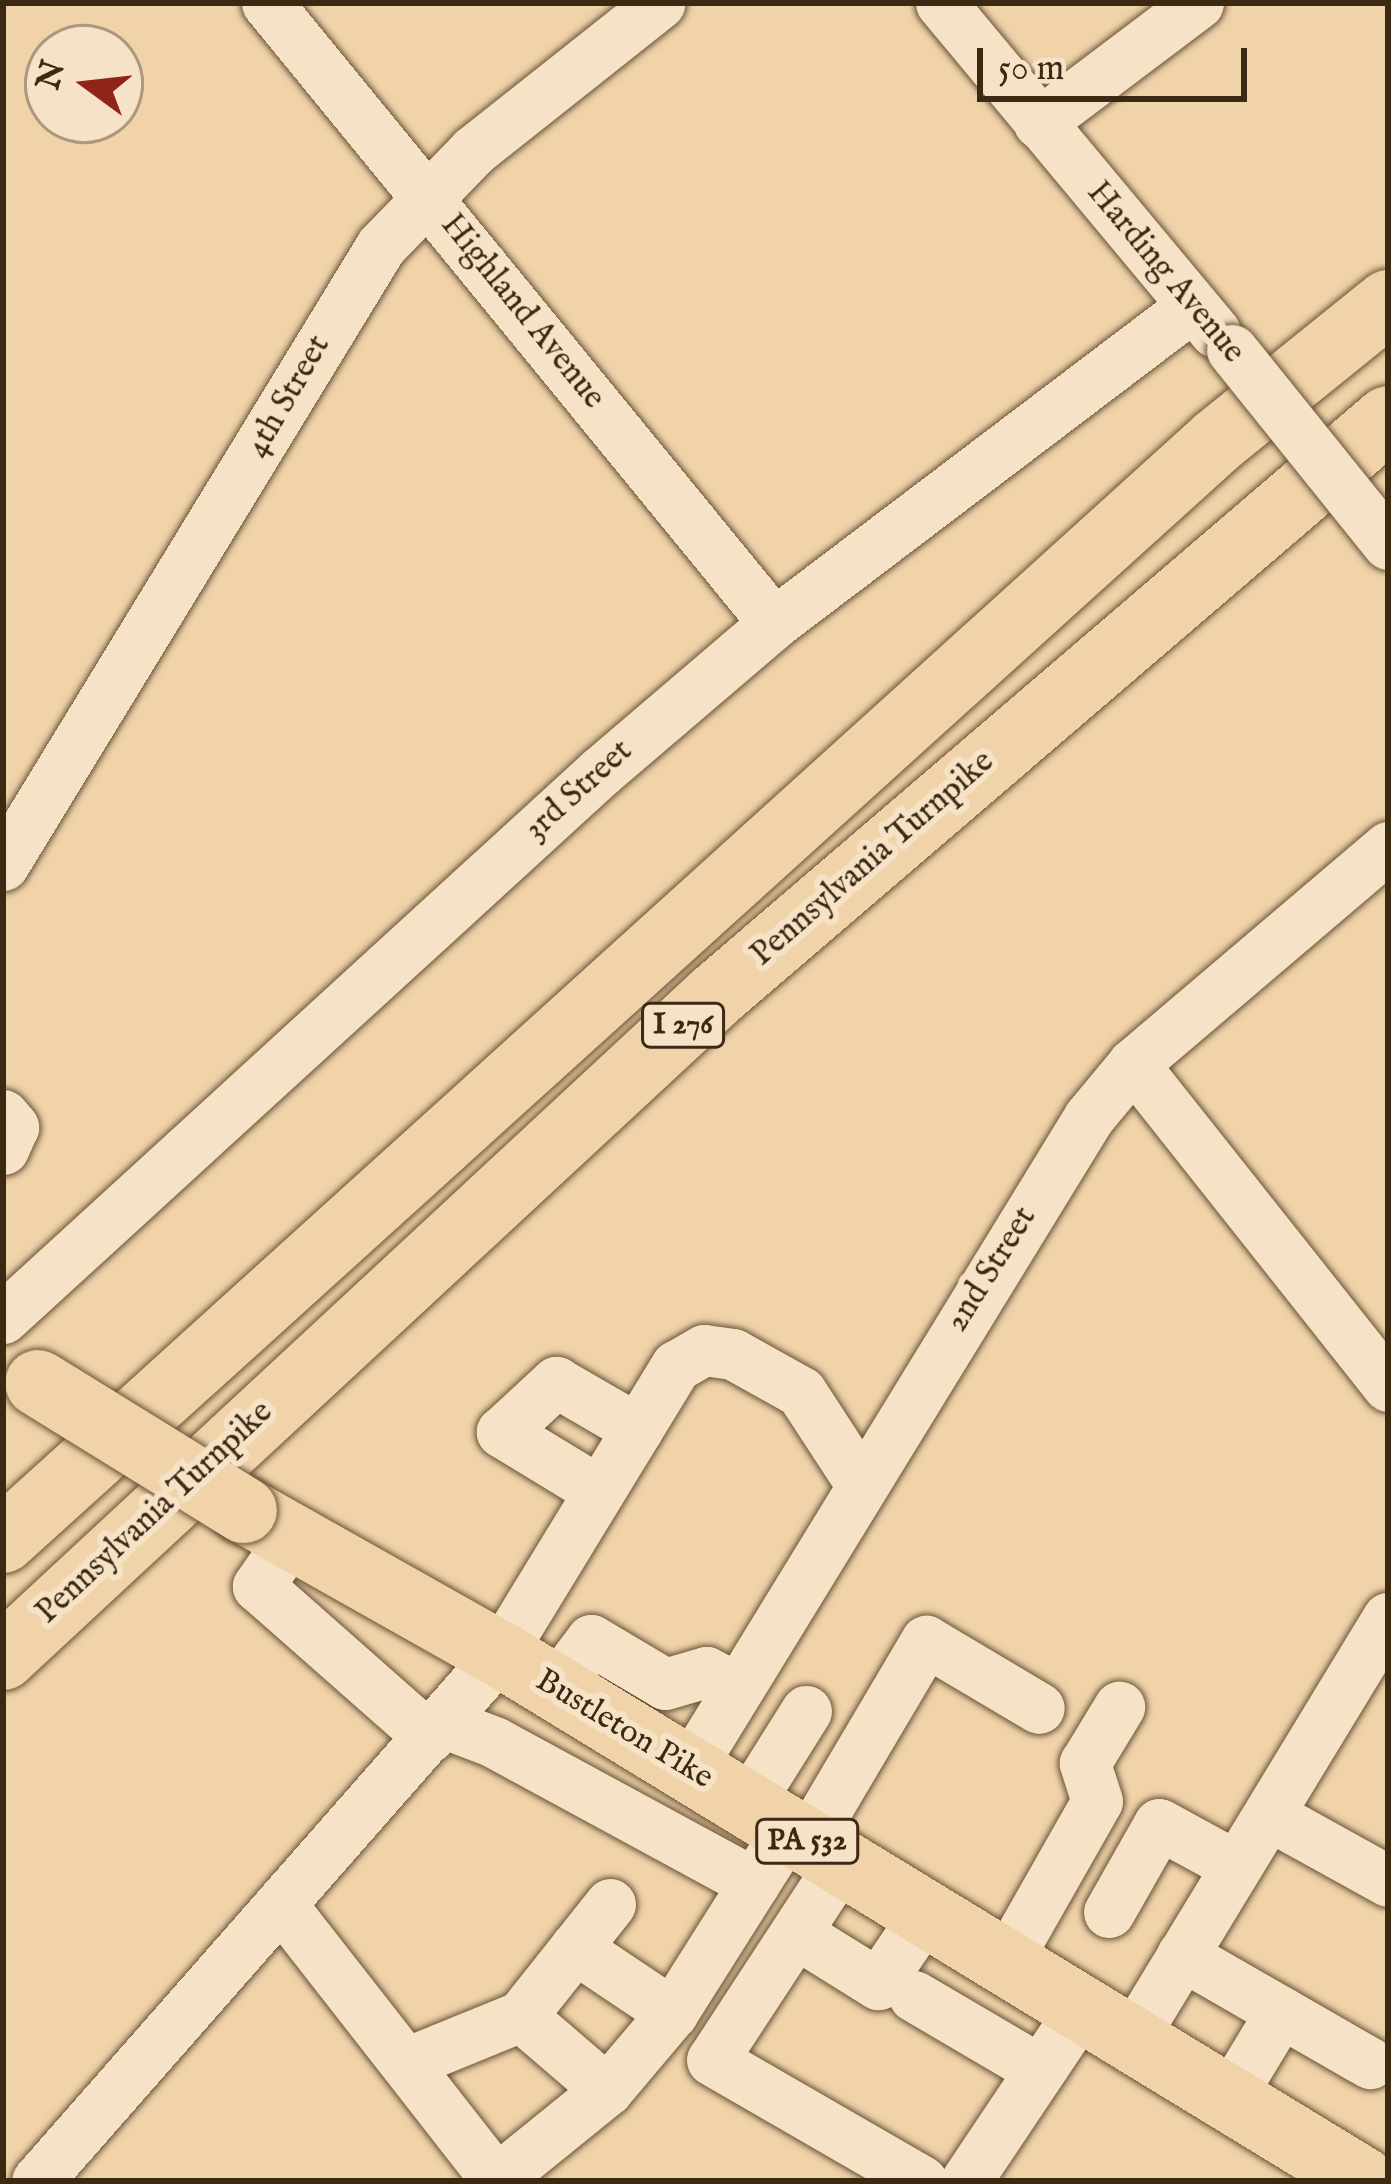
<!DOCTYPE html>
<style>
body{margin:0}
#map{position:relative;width:1391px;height:2184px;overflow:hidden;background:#f0d3a9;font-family:"IM FELL English",serif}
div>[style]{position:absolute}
.roads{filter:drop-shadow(0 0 3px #695438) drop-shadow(0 0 3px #695438)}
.minor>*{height:51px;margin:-25.5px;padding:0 25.5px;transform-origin:25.5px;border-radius:25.5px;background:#f5e2c7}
.major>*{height:66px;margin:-33px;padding:0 33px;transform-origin:33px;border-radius:33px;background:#f0d3a9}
.highway>*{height:66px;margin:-33px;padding:0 33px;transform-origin:33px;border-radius:33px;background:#f0d3a9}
.bridges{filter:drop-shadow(0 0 3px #695438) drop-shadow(0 0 3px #695438)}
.minor-bridge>*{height:51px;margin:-25.5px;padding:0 25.5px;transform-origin:25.5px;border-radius:25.5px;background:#f5e2c7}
.major-bridge>*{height:66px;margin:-33px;padding:0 33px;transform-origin:33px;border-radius:33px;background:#f0d3a9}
span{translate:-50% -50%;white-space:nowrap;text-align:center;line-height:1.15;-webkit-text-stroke:12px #f5e2c7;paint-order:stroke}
.shield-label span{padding:3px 9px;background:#f5e2c7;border:3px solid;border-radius:9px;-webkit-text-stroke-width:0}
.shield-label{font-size:30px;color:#3c2912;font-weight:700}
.street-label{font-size:33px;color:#3c2912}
.frame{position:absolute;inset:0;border:6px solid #3c2912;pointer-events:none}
.north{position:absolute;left:24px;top:24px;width:120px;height:120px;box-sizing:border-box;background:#f5e2c7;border:3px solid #ab987f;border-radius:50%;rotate:285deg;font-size:33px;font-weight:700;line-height:48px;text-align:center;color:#3c2912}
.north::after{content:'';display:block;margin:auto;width:42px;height:54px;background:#8f2418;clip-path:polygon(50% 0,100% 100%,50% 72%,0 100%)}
.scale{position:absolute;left:977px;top:48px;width:270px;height:54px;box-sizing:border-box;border:6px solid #3c2912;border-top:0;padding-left:15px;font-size:36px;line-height:42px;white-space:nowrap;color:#3c2912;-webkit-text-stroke:9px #f5e2c7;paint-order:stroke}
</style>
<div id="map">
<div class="roads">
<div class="minor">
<div style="left:267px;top:3px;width:801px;rotate:50.73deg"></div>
<div style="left:941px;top:3px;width:428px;rotate:50.2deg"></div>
<div style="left:1039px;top:123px;width:199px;rotate:-37deg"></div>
<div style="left:3px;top:865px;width:725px;rotate:-58.59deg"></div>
<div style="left:381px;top:246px;width:132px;rotate:-45.9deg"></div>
<div style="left:473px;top:151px;width:238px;rotate:-38.4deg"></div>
<div style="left:1133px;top:1064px;width:411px;rotate:51.6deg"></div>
<div style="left:3px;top:1115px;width:16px;rotate:50deg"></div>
<div style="left:13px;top:1127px;width:24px;rotate:114deg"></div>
<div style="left:3px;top:1318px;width:810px;rotate:-42.45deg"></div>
<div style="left:601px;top:771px;width:228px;rotate:-40.5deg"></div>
<div style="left:774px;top:623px;width:523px;rotate:-37.15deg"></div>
<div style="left:599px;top:1491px;width:114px;rotate:-148.7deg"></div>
<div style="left:502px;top:1432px;width:74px;rotate:-42.8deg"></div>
<div style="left:556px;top:1382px;width:94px;rotate:30.1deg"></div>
<div style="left:292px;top:1537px;width:60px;rotate:124.8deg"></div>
<div style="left:258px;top:1586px;width:228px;rotate:41.4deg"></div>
<div style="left:555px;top:1688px;width:60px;rotate:-53.1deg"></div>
<div style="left:591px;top:1640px;width:86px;rotate:30.7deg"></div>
<div style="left:665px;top:1684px;width:43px;rotate:-16.3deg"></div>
<div style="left:706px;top:1672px;width:36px;rotate:27deg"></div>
<div style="left:442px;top:1722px;width:56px;rotate:21deg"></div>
<div style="left:494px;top:1742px;width:296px;rotate:28.5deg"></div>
<div style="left:689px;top:1769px;width:765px;rotate:-58.47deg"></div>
<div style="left:1089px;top:1117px;width:69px;rotate:-50.3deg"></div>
<div style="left:1133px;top:1064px;width:335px;rotate:-40.4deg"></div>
<div style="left:747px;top:1805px;width:111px;rotate:-57.9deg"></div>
<div style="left:1269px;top:1815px;width:136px;rotate:29deg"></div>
<div style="left:807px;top:1842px;width:234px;rotate:-59.4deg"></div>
<div style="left:926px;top:1641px;width:131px;rotate:30.7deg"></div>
<div style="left:841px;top:1863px;width:235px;rotate:123.2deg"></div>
<div style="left:712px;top:2060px;width:242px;rotate:30deg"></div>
<div style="left:283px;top:1907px;width:348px;rotate:52deg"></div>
<div style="left:1109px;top:1912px;width:101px;rotate:-60.4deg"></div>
<div style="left:1159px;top:1824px;width:88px;rotate:28.6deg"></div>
<div style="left:796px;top:1933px;width:97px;rotate:31.9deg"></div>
<div style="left:878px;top:1984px;width:84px;rotate:-56.1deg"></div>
<div style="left:575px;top:1948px;width:117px;rotate:33.8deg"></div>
<div style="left:1182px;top:1955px;width:217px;rotate:29.9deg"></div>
<div style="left:1005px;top:1963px;width:186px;rotate:-60.4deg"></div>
<div style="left:1097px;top:1801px;width:40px;rotate:-108deg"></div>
<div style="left:1085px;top:1763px;width:66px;rotate:-58.7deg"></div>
<div style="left:914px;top:1996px;width:146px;rotate:30.4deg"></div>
<div style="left:1131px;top:2040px;width:494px;rotate:-58.7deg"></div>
<div style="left:406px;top:2063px;width:124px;rotate:-22.2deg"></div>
<div style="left:521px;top:2016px;width:143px;rotate:-51.5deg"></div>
<div style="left:607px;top:2090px;width:101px;rotate:-49.8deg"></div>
<div style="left:672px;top:2013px;width:187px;rotate:-57.7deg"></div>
<div style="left:1228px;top:2099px;width:102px;rotate:-58.7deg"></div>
<div style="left:496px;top:2180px;width:143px;rotate:-39deg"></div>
<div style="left:607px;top:2090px;width:113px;rotate:-139.3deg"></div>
<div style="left:37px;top:2181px;width:701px;rotate:-48.7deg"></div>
<div style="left:500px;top:1654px;width:338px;rotate:-58.6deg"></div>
<div style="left:676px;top:1366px;width:32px;rotate:-30deg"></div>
<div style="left:704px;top:1350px;width:29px;rotate:8deg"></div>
<div style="left:733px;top:1354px;width:78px;rotate:29.2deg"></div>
<div style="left:801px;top:1392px;width:110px;rotate:56.9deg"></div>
<div style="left:966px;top:2181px;width:207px;rotate:-56.2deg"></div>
</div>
<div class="major">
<div style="left:244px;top:1510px;width:294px;rotate:29.4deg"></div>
<div style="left:500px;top:1654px;width:1012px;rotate:31.38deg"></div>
</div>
<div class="highway">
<div style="left:3px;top:1540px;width:1638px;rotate:-42.15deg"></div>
<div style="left:1217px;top:441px;width:220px;rotate:-38.9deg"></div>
<div style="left:3px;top:1657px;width:972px;rotate:-42.87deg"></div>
<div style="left:715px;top:996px;width:886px;rotate:-40.61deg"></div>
</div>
</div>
<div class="bridges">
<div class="minor-bridge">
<div style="left:1232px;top:350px;width:249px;rotate:51.2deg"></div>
</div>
<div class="major-bridge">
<div style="left:38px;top:1383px;width:242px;rotate:31.7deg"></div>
</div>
</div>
<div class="shield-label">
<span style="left:683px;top:1025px">I 276</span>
<span style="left:807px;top:1841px">PA 532</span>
</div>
<div class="street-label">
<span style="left:1165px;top:273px;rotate:50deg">Harding Avenue</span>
<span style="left:522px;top:312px;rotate:51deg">Highland Avenue</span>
<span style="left:289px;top:397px;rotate:-60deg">4th Street</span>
<span style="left:579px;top:791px;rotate:-42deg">3rd Street</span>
<span style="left:873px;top:859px;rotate:-41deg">Pennsylvania Turnpike</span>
<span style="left:992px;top:1270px;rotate:-58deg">2nd Street</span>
<span style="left:155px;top:1513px;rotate:-43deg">Pennsylvania Turnpike</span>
<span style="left:624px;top:1730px;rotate:31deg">Bustleton Pike</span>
</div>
<div class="frame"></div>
<div class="north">N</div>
<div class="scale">50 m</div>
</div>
